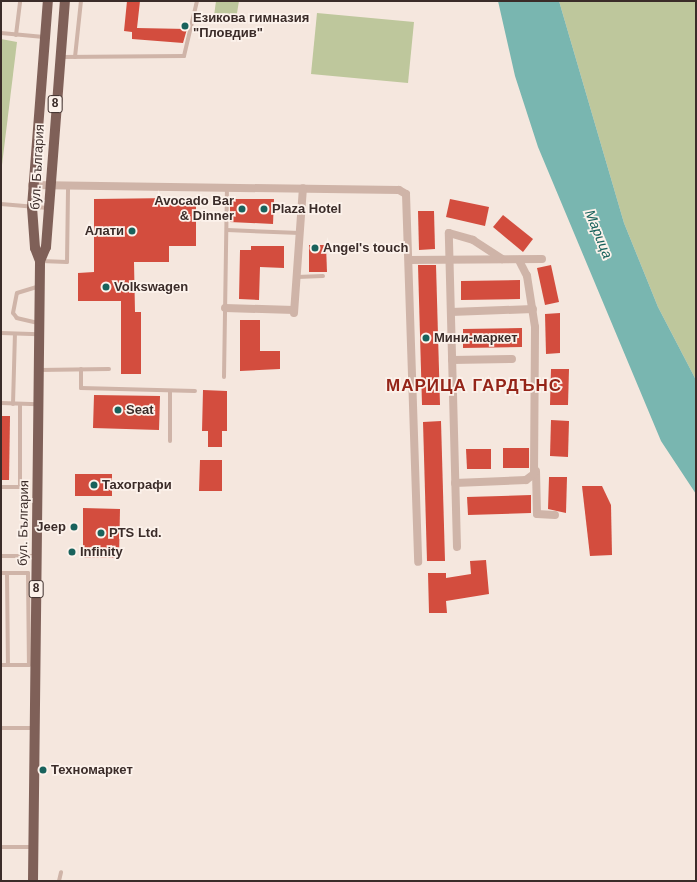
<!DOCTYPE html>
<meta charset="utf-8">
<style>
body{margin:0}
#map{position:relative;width:697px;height:882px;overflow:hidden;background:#f5e7de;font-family:Arial,sans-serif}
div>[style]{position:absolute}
.green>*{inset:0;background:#bec79c}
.water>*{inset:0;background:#79b6b0}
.building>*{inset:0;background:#d34d3e}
.service>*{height:4px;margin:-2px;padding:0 2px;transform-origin:2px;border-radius:2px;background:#cfb4a8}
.minor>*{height:8px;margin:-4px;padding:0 4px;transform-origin:4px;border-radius:4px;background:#cfb4a8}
.primary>*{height:10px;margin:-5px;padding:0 5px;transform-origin:5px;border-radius:5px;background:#7f6058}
.dots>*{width:11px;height:11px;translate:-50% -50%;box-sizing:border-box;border:2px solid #fcf2eb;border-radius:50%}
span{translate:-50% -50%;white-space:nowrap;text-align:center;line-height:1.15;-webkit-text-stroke:3.5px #fcf2eb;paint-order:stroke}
.shield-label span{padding:1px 3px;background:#fcf2eb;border:1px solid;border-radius:3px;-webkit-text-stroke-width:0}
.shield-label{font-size:12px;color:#3b2c29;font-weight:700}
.poi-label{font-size:13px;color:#3b2c29;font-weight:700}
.left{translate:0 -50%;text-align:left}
.right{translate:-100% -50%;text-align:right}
.street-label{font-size:13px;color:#3b2c29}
.water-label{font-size:14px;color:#19625c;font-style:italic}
.district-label{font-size:17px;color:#942418;font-weight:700;letter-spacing:1px}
.frame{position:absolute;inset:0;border:2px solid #3b2c29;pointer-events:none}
</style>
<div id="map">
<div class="green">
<div style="clip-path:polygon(216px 1px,239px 1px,236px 19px,214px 16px)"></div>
<div style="clip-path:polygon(559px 1px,696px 1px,696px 380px,658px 307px,624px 223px)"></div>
<div style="clip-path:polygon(317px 13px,414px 22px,408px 83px,311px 74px)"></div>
<div style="clip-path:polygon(1px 39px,17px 42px,1px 173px)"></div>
</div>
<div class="water">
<div style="clip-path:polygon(498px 1px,559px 1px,624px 223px,658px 307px,696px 380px,696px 494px,661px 441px,538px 147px,515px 76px)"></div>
</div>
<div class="building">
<div style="clip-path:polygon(127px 1px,140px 1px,137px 28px,187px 29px,183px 43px,132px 39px,132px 32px,124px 31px)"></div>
<div style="clip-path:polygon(172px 198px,196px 198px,196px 246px,169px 246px,169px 262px,134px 262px,135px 312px,141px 312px,141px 374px,121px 374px,121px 301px,78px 301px,78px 273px,94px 272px,94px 199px)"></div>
<div style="clip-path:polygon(230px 199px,274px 199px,273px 224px,230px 222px)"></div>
<div style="clip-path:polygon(450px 199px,489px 207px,485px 226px,446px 217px)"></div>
<div style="clip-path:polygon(418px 211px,434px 211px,435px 249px,419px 250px)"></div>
<div style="clip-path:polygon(503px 215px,533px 239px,523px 252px,493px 227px)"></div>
<div style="clip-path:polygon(309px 245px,326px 245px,327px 272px,309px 272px)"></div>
<div style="clip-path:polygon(251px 246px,284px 246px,284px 268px,260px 267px,259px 300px,239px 299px,240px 250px,251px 250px)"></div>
<div style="clip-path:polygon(418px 265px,436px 265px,440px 405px,422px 405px)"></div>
<div style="clip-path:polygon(551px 265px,559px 302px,545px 305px,537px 268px)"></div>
<div style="clip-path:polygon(520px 280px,520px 299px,461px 300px,461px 281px)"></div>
<div style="clip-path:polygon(560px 313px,560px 353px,546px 354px,545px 314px)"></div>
<div style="clip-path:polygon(240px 320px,260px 320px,260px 351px,280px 351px,280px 369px,240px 371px)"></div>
<div style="clip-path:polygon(522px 328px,522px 347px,463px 348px,463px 329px)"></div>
<div style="clip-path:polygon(551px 369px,569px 369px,568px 405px,550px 405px)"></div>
<div style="clip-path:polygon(203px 390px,227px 391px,227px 431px,222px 431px,222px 447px,208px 447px,208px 431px,202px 431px)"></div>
<div style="clip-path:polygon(94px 395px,160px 396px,159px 430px,93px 428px)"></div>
<div style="clip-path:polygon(1px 416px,10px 416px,9px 480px,1px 480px)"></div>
<div style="clip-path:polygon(551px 420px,569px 421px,568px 457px,550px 456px)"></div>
<div style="clip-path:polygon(441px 421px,445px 561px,427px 561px,423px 422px)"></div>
<div style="clip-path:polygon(503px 448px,529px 448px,529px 468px,503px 468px)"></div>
<div style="clip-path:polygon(466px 449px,491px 449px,491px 469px,467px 469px)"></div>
<div style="clip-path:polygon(200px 460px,222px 460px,222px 491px,199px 491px)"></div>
<div style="clip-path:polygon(75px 474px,112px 474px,112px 496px,75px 496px)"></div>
<div style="clip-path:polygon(549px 477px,567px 477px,566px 513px,548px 509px)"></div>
<div style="clip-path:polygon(582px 486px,602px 486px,611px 505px,612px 555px,590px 556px)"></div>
<div style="clip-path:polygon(531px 495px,531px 513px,468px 515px,467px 497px)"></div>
<div style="clip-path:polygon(83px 508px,120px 509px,119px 558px,83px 558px)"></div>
<div style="clip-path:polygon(486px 560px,489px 594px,446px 601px,447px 613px,429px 613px,428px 573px,446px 573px,446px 578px,471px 574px,470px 561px)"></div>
</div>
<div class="service">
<div style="left:1px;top:33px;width:43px;rotate:5.3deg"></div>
<div style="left:16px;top:35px;width:34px;rotate:-83deg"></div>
<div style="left:61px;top:57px;width:123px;rotate:-0.5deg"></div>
<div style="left:184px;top:56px;width:57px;rotate:-76.7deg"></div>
<div style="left:75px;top:57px;width:56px;rotate:-83.9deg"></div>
<div style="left:1px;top:204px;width:47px;rotate:4.9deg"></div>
<div style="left:227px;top:230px;width:73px;rotate:2.4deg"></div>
<div style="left:41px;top:261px;width:26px;rotate:2deg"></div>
<div style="left:67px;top:262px;width:76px;rotate:-89.2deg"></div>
<div style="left:297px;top:277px;width:26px;rotate:-2deg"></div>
<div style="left:38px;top:323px;width:22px;rotate:-167deg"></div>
<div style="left:17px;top:318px;width:6px;rotate:-129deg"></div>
<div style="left:13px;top:313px;width:20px;rotate:-79deg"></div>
<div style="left:17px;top:293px;width:24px;rotate:-17deg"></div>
<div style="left:1px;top:333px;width:38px;rotate:2deg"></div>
<div style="left:81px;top:369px;width:19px;rotate:90deg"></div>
<div style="left:81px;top:388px;width:114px;rotate:1.5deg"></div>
<div style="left:39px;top:370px;width:70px;rotate:-0.8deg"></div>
<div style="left:224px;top:377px;width:189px;rotate:-89.1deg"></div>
<div style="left:1px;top:403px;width:37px;rotate:2deg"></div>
<div style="left:13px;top:404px;width:70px;rotate:-88.4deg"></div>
<div style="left:170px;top:441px;width:50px;rotate:-90deg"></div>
<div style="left:1px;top:487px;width:19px"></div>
<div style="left:20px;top:487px;width:83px;rotate:-90deg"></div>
<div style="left:1px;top:556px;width:35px"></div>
<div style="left:1px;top:573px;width:27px"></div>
<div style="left:28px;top:573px;width:92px;rotate:89.4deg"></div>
<div style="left:29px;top:665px;width:28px;rotate:180deg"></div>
<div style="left:7px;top:573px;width:92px;rotate:89.4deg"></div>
<div style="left:1px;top:728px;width:33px"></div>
<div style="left:1px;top:847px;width:32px"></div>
<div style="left:59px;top:881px;width:9px;rotate:-77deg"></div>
</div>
<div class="minor">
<div style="left:32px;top:185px;width:367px;rotate:0.8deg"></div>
<div style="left:399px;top:190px;width:8px;rotate:30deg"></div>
<div style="left:406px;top:194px;width:368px;rotate:88.1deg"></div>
<div style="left:409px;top:260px;width:133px;rotate:-0.4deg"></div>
<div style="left:225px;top:308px;width:69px;rotate:1.7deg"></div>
<div style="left:451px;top:312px;width:82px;rotate:-2.1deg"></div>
<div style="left:294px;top:313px;width:125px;rotate:-85.9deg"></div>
<div style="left:452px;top:360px;width:60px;rotate:-1deg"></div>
<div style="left:536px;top:471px;width:43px;rotate:88.7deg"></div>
<div style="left:537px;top:514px;width:18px;rotate:3deg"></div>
<div style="left:455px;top:483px;width:71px;rotate:-2.4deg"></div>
<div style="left:526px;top:480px;width:10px;rotate:-37deg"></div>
<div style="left:534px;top:474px;width:147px;rotate:-89.6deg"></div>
<div style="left:535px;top:327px;width:52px;rotate:-98.9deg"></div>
<div style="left:527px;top:276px;width:18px;rotate:-117deg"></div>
<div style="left:457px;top:547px;width:314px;rotate:-91.5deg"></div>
<div style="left:449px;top:233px;width:25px;rotate:16deg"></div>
<div style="left:473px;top:240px;width:35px;rotate:33deg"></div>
</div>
<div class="primary">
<div style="left:40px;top:261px;width:15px;rotate:-67deg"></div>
<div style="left:46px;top:247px;width:247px;rotate:-85.6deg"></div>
<div style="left:33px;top:881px;width:620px;rotate:-89.35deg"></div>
<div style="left:40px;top:261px;width:14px;rotate:-111deg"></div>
<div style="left:35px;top:248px;width:41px;rotate:-94.2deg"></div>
<div style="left:32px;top:207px;width:207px;rotate:-85.6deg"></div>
</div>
<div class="dots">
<div style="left:185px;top:26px;background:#19625c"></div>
<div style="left:242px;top:209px;background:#19625c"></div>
<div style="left:264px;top:209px;background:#19625c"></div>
<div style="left:132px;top:231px;background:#19625c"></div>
<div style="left:315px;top:248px;background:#19625c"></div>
<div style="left:106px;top:287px;background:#19625c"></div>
<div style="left:426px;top:338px;background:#19625c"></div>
<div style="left:118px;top:410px;background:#19625c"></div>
<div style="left:94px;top:485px;background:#19625c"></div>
<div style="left:74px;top:527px;background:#19625c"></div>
<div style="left:101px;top:533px;background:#19625c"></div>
<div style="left:72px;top:552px;background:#19625c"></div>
<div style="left:43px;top:770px;background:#19625c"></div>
</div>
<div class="shield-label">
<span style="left:55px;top:104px">8</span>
<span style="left:36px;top:589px">8</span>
</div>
<div class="poi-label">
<span class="left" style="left:193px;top:26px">Езикова гимназия<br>"Пловдив"</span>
<span class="right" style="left:234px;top:209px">Avocado Bar<br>&amp; Dinner</span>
<span class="left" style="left:272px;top:209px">Plaza Hotel</span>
<span class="right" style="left:124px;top:231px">Алати</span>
<span class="left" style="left:323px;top:248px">Angel's touch</span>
<span class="left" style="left:114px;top:287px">Volkswagen</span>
<span class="left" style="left:434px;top:338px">Мини-маркет</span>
<span class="left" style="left:126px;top:410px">Seat</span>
<span class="left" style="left:102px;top:485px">Тахографи</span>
<span class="right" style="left:66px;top:527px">Jeep</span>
<span class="left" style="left:109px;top:533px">PTS Ltd.</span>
<span class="left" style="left:80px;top:552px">Infinity</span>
<span class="left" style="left:51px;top:770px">Техномаркет</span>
</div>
<div class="street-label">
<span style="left:38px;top:167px;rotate:-87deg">бул. България</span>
<span style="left:24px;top:523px;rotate:-89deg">бул. България</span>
</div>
<div class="water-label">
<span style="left:599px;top:234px;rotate:68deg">Марица</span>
</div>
<div class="district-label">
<span style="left:474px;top:386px">МАРИЦА ГАРДЪНС</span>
</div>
<div class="frame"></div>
</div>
